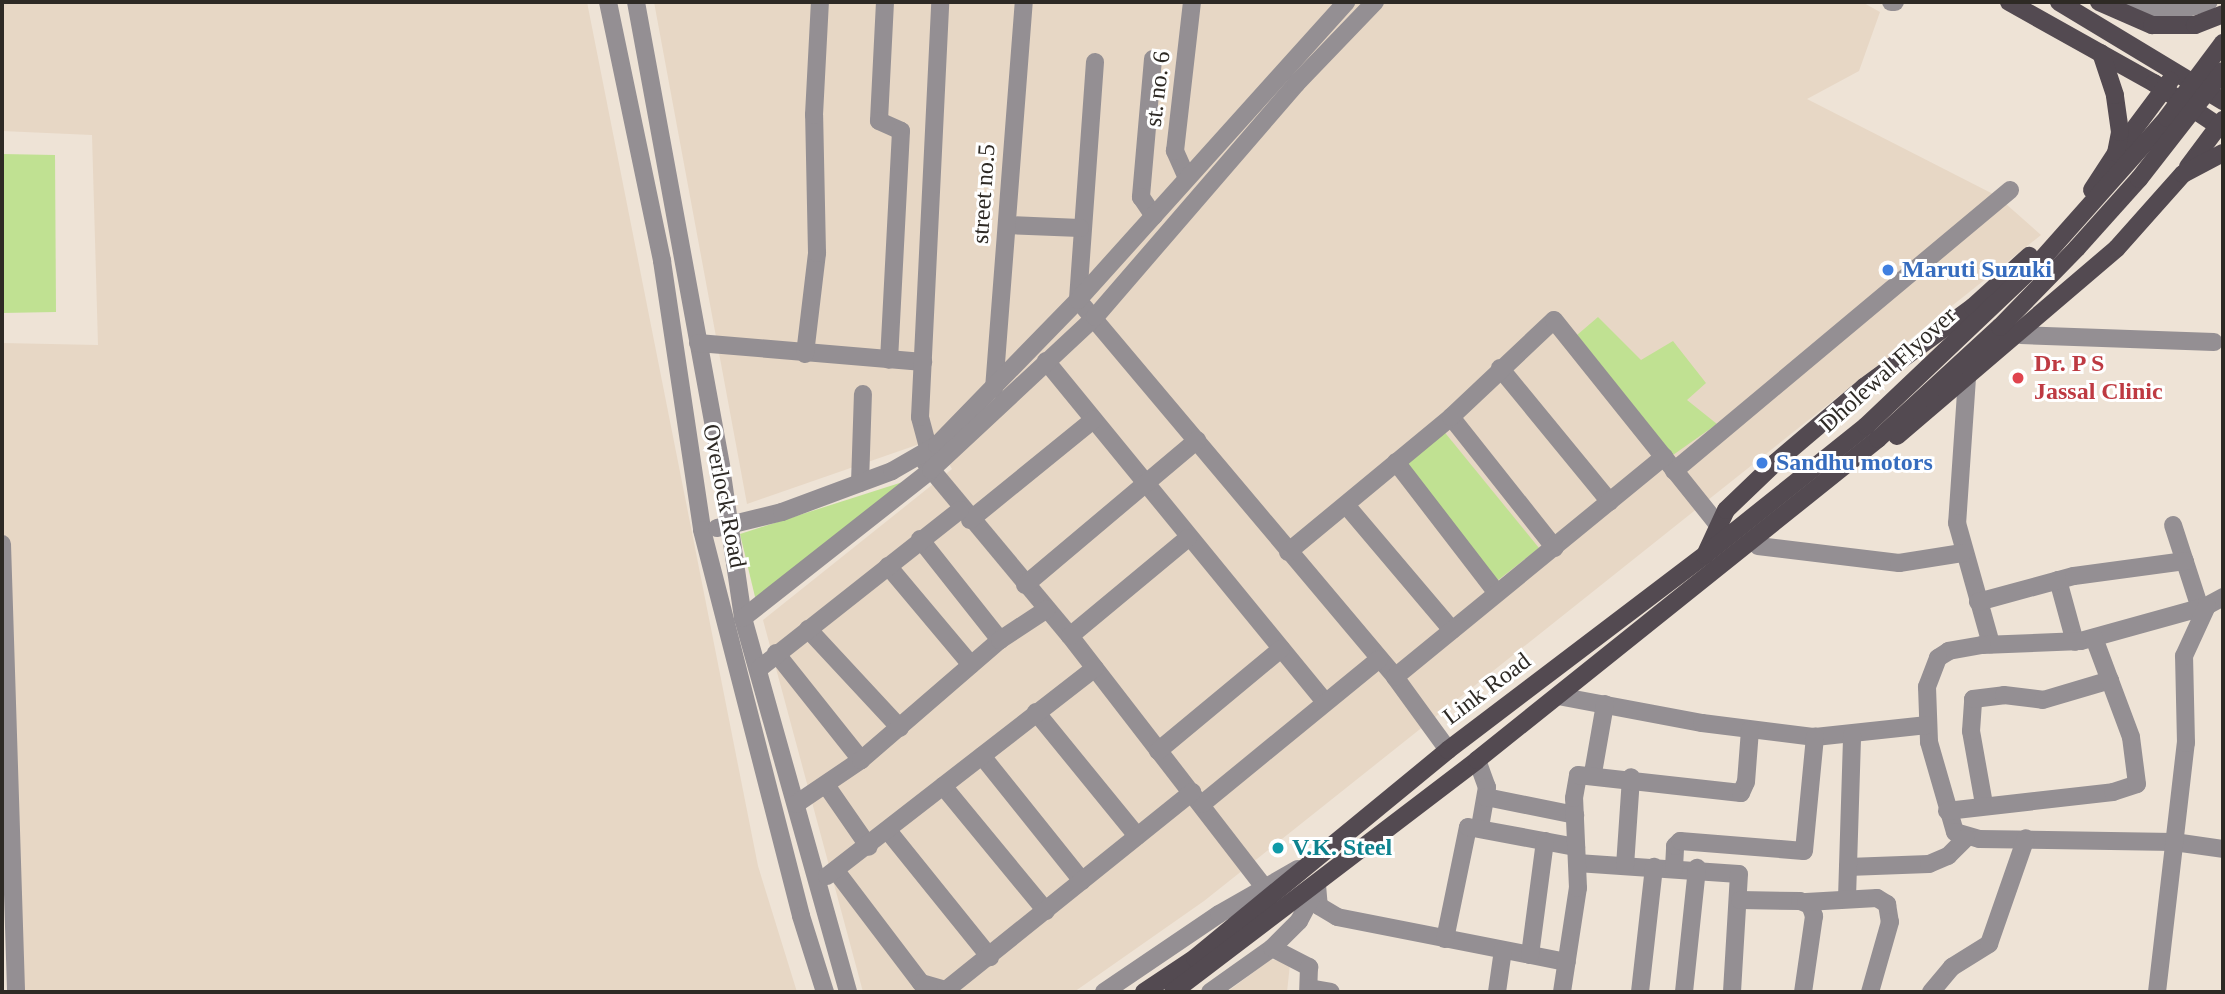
<!DOCTYPE html>
<style>
body{margin:0}
#map{position:relative;width:2225px;height:994px;overflow:hidden;background:#eee3d6;font-family:"Times New Roman",serif}
div>[style]{position:absolute}
.built>*{inset:0;background:#e7d7c5}
.green>*{inset:0;background:#c0e192}
.minor>*{height:18px;margin:-9px;padding:0 9px;transform-origin:9px;border-radius:9px;background:#948f93}
.major>*{height:18px;margin:-9px;padding:0 9px;transform-origin:9px;border-radius:9px;background:#534a51}
.dots>*{width:19px;height:19px;translate:-50% -50%;box-sizing:border-box;border:4px solid #fff;border-radius:50%}
span{translate:-50% -50%;white-space:nowrap;text-align:center;line-height:1.15;-webkit-text-stroke:6px #fff;paint-order:stroke}
.street-label{font-size:24px;color:#2e2a25}
.shop-label{font-size:24px;color:#366cbe;font-weight:700}
.left{translate:0 -50%;text-align:left}
.health-label{font-size:24px;color:#be3a42;font-weight:700}
.culture-label{font-size:24px;color:#0d838f;font-weight:700}
.frame{position:absolute;inset:0;border:4px solid #2e2a25;pointer-events:none}
</style>
<div id="map">
<div class="built">
<div style="clip-path:polygon(2px 2px,587px 2px,758px 866px,797px 992px,22px 992px,2px 502px,2px 343px,98px 345px,92px 135px,2px 131px)"></div>
<div style="clip-path:polygon(654px 2px,1862px 2px,1880px 12px,1859px 71px,1807px 99px,1997px 196px,2041px 235px,1204px 901px,1074px 992px,863px 992px,763px 620px,952px 469px,934px 439px,747px 504px)"></div>
<div style="clip-path:polygon(1271px 959px,1290px 964px,1287px 992px,1227px 992px)"></div>
</div>
<div class="green">
<div style="clip-path:polygon(2px 154px,55px 155px,56px 312px,2px 313px)"></div>
<div style="clip-path:polygon(1598px 317px,1641px 360px,1673px 341px,1706px 383px,1687px 400px,1717px 424px,1673px 455px,1577px 335px)"></div>
<div style="clip-path:polygon(1442px 429px,1539px 548px,1497px 581px,1394px 470px)"></div>
<div style="clip-path:polygon(909px 480px,756px 601px,740px 534px)"></div>
</div>
<div class="minor">
<div style="left:608px;top:2px;width:265px;rotate:78.2deg"></div>
<div style="left:662px;top:261px;width:272px;rotate:81.5deg"></div>
<div style="left:702px;top:530px;width:398px;rotate:75.6deg"></div>
<div style="left:801px;top:916px;width:80px;rotate:72.5deg"></div>
<div style="left:636px;top:2px;width:473px;rotate:79.6deg"></div>
<div style="left:721px;top:467px;width:153px;rotate:81.7deg"></div>
<div style="left:743px;top:618px;width:388px;rotate:74.3deg"></div>
<div style="left:885px;top:2px;width:119px;rotate:92.9deg"></div>
<div style="left:879px;top:121px;width:24px;rotate:24deg"></div>
<div style="left:901px;top:131px;width:229px;rotate:93deg"></div>
<div style="left:1891px;top:2px;width:4px"></div>
<div style="left:2134px;top:2px;width:40px;rotate:14.4deg"></div>
<div style="left:2173px;top:12px;width:37px;rotate:-16deg"></div>
<div style="left:1153px;top:59px;width:139px;rotate:95deg"></div>
<div style="left:1141px;top:197px;width:23px;rotate:56deg"></div>
<div style="left:1095px;top:62px;width:239px;rotate:94.1deg"></div>
<div style="left:1078px;top:300px;width:493px;rotate:49.9deg"></div>
<div style="left:1395px;top:677px;width:90px;rotate:54deg"></div>
<div style="left:1187px;top:178px;width:30px;rotate:-114deg"></div>
<div style="left:1175px;top:151px;width:150px;rotate:-83.5deg"></div>
<div style="left:1007px;top:225px;width:73px;rotate:2.4deg"></div>
<div style="left:2021px;top:335px;width:193px;rotate:2.1deg"></div>
<div style="left:698px;top:343px;width:226px;rotate:4.8deg"></div>
<div style="left:805px;top:354px;width:102px;rotate:-83.2deg"></div>
<div style="left:817px;top:253px;width:138px;rotate:-91.2deg"></div>
<div style="left:814px;top:115px;width:113px;rotate:-87deg"></div>
<div style="left:1046px;top:361px;width:439px;rotate:50.7deg"></div>
<div style="left:1500px;top:368px;width:173px;rotate:50.6deg"></div>
<div style="left:1967px;top:378px;width:145px;rotate:93.9deg"></div>
<div style="left:1957px;top:523px;width:126px;rotate:74.3deg"></div>
<div style="left:994px;top:389px;width:388px;rotate:-85.6deg"></div>
<div style="left:1451px;top:417px;width:167px;rotate:51.6deg"></div>
<div style="left:929px;top:451px;width:35px;rotate:-105deg"></div>
<div style="left:920px;top:417px;width:415px;rotate:-87.2deg"></div>
<div style="left:925px;top:462px;width:226px;rotate:50.2deg"></div>
<div style="left:1070px;top:636px;width:316px;rotate:52.3deg"></div>
<div style="left:1396px;top:462px;width:165px;rotate:52.4deg"></div>
<div style="left:1674px;top:471px;width:438px;rotate:-39.9deg"></div>
<div style="left:860px;top:483px;width:89px;rotate:-88.1deg"></div>
<div style="left:1346px;top:505px;width:164px;rotate:49.7deg"></div>
<div style="left:970px;top:520px;width:159px;rotate:-39.1deg"></div>
<div style="left:2173px;top:525px;width:87px;rotate:72deg"></div>
<div style="left:717px;top:528px;width:67px;rotate:-13.8deg"></div>
<div style="left:782px;top:512px;width:117px;rotate:-20.4deg"></div>
<div style="left:892px;top:471px;width:52px;rotate:-30deg"></div>
<div style="left:937px;top:445px;width:202px;rotate:-45.8deg"></div>
<div style="left:1078px;top:300px;width:401px;rotate:-48deg"></div>
<div style="left:920px;top:539px;width:129px;rotate:51.6deg"></div>
<div style="left:2px;top:544px;width:448px;rotate:88.2deg"></div>
<div style="left:1758px;top:546px;width:142px;rotate:6.9deg"></div>
<div style="left:1899px;top:563px;width:64px;rotate:-9deg"></div>
<div style="left:1288px;top:552px;width:212px;rotate:-39.6deg"></div>
<div style="left:1451px;top:417px;width:141px;rotate:-43.3deg"></div>
<div style="left:1554px;top:320px;width:264px;rotate:51.3deg"></div>
<div style="left:888px;top:566px;width:129px;rotate:50deg"></div>
<div style="left:2058px;top:580px;width:64px;rotate:74.7deg"></div>
<div style="left:1025px;top:585px;width:225px;rotate:-40.1deg"></div>
<div style="left:2223px;top:597px;width:18px;rotate:151deg"></div>
<div style="left:2207px;top:606px;width:131px;rotate:164.5deg"></div>
<div style="left:2081px;top:641px;width:99px;rotate:177.7deg"></div>
<div style="left:1982px;top:645px;width:34px;rotate:170deg"></div>
<div style="left:1949px;top:651px;width:13px;rotate:148deg"></div>
<div style="left:1938px;top:658px;width:31px;rotate:111deg"></div>
<div style="left:1927px;top:687px;width:55px;rotate:87.9deg"></div>
<div style="left:1929px;top:742px;width:94px;rotate:73.9deg"></div>
<div style="left:1955px;top:832px;width:25px;rotate:16deg"></div>
<div style="left:1979px;top:839px;width:195px;rotate:0.9deg"></div>
<div style="left:2174px;top:842px;width:49px;rotate:8.1deg"></div>
<div style="left:1978px;top:602px;width:99px;rotate:-15.2deg"></div>
<div style="left:2074px;top:576px;width:112px;rotate:-7.7deg"></div>
<div style="left:743px;top:618px;width:239px;rotate:-38.2deg"></div>
<div style="left:931px;top:470px;width:224px;rotate:-43deg"></div>
<div style="left:1095px;top:317px;width:308px;rotate:-49.2deg"></div>
<div style="left:1296px;top:84px;width:114px;rotate:-46.1deg"></div>
<div style="left:808px;top:629px;width:135px;rotate:47.1deg"></div>
<div style="left:1070px;top:636px;width:153px;rotate:-39.7deg"></div>
<div style="left:776px;top:653px;width:137px;rotate:51.5deg"></div>
<div style="left:760px;top:668px;width:255px;rotate:-38.3deg"></div>
<div style="left:1395px;top:677px;width:348px;rotate:-39.3deg"></div>
<div style="left:1558px;top:696px;width:147px;rotate:10.6deg"></div>
<div style="left:1702px;top:723px;width:114px;rotate:7.1deg"></div>
<div style="left:1815px;top:737px;width:113px;rotate:-6.1deg"></div>
<div style="left:1036px;top:712px;width:160px;rotate:50.8deg"></div>
<div style="left:1158px;top:751px;width:160px;rotate:-39.7deg"></div>
<div style="left:982px;top:756px;width:160px;rotate:51.3deg"></div>
<div style="left:1477px;top:760px;width:29px;rotate:70deg"></div>
<div style="left:1487px;top:787px;width:41px;rotate:99.9deg"></div>
<div style="left:1593px;top:773px;width:70px;rotate:-80.1deg"></div>
<div style="left:826px;top:785px;width:75px;rotate:55.3deg"></div>
<div style="left:943px;top:786px;width:162px;rotate:50.5deg"></div>
<div style="left:1486px;top:797px;width:91px;rotate:11.4deg"></div>
<div style="left:796px;top:804px;width:78px;rotate:-34.1deg"></div>
<div style="left:861px;top:760px;width:184px;rotate:-40.8deg"></div>
<div style="left:1000px;top:640px;width:56px;rotate:-33.4deg"></div>
<div style="left:1202px;top:804px;width:229px;rotate:-39.3deg"></div>
<div style="left:1984px;top:804px;width:74px;rotate:-100.1deg"></div>
<div style="left:1971px;top:731px;width:32px;rotate:-86deg"></div>
<div style="left:1973px;top:699px;width:31px;rotate:-7deg"></div>
<div style="left:2004px;top:695px;width:39px;rotate:7deg"></div>
<div style="left:2043px;top:700px;width:70px;rotate:-16.6deg"></div>
<div style="left:1947px;top:811px;width:167px;rotate:-6.5deg"></div>
<div style="left:2113px;top:792px;width:25px;rotate:-18deg"></div>
<div style="left:2137px;top:784px;width:47px;rotate:-97.3deg"></div>
<div style="left:2131px;top:737px;width:106px;rotate:-110.5deg"></div>
<div style="left:889px;top:832px;width:161px;rotate:51.1deg"></div>
<div style="left:1577px;top:863px;width:162px;rotate:3.9deg"></div>
<div style="left:1739px;top:874px;width:118px;rotate:93.4deg"></div>
<div style="left:1625px;top:866px;width:89px;rotate:-86.1deg"></div>
<div style="left:1848px;top:867px;width:81px;rotate:-2.1deg"></div>
<div style="left:1929px;top:864px;width:21px;rotate:-23deg"></div>
<div style="left:1948px;top:856px;width:25px;rotate:-45deg"></div>
<div style="left:1674px;top:868px;width:22px;rotate:-87deg"></div>
<div style="left:1675px;top:846px;width:7px;rotate:-45deg"></div>
<div style="left:1680px;top:841px;width:124px;rotate:4.6deg"></div>
<div style="left:1804px;top:851px;width:115px;rotate:-84.5deg"></div>
<div style="left:836px;top:871px;width:141px;rotate:52.8deg"></div>
<div style="left:921px;top:983px;width:26px;rotate:16deg"></div>
<div style="left:946px;top:990px;width:316px;rotate:-38.8deg"></div>
<div style="left:827px;top:876px;width:339px;rotate:-37.8deg"></div>
<div style="left:1317px;top:885px;width:21px;rotate:85deg"></div>
<div style="left:1319px;top:906px;width:21px;rotate:31deg"></div>
<div style="left:1337px;top:917px;width:234px;rotate:11.1deg"></div>
<div style="left:1847px;top:898px;width:163px;rotate:-88.2deg"></div>
<div style="left:1740px;top:900px;width:60px;rotate:1deg"></div>
<div style="left:1800px;top:901px;width:11px;rotate:22deg"></div>
<div style="left:1810px;top:905px;width:12px;rotate:70deg"></div>
<div style="left:1814px;top:916px;width:77px;rotate:98.2deg"></div>
<div style="left:1806px;top:902px;width:71px;rotate:-3.2deg"></div>
<div style="left:1877px;top:898px;width:12px;rotate:31deg"></div>
<div style="left:1887px;top:904px;width:18px;rotate:81deg"></div>
<div style="left:1890px;top:922px;width:73px;rotate:105.9deg"></div>
<div style="left:1445px;top:939px;width:114px;rotate:-78.4deg"></div>
<div style="left:1468px;top:827px;width:110px;rotate:10.5deg"></div>
<div style="left:1272px;top:948px;width:42px;rotate:27.2deg"></div>
<div style="left:1309px;top:967px;width:25px;rotate:92deg"></div>
<div style="left:1530px;top:955px;width:115px;rotate:-82.5deg"></div>
<div style="left:1309px;top:988px;width:22px;rotate:10deg"></div>
<div style="left:1104px;top:992px;width:139px;rotate:-34.1deg"></div>
<div style="left:1219px;top:914px;width:91px;rotate:-29.7deg"></div>
<div style="left:1210px;top:992px;width:76px;rotate:-35.4deg"></div>
<div style="left:1272px;top:948px;width:38px;rotate:-45deg"></div>
<div style="left:1299px;top:921px;width:36px;rotate:-62deg"></div>
<div style="left:1497px;top:992px;width:42px;rotate:-81.9deg"></div>
<div style="left:1562px;top:992px;width:105px;rotate:-81.3deg"></div>
<div style="left:1578px;top:888px;width:90px;rotate:-92.5deg"></div>
<div style="left:1574px;top:798px;width:23px;rotate:-80deg"></div>
<div style="left:1578px;top:775px;width:164px;rotate:6.3deg"></div>
<div style="left:1741px;top:793px;width:12px;rotate:-66deg"></div>
<div style="left:1746px;top:782px;width:52px;rotate:-85.6deg"></div>
<div style="left:1640px;top:992px;width:126px;rotate:-83.6deg"></div>
<div style="left:1684px;top:992px;width:125px;rotate:-84deg"></div>
<div style="left:1931px;top:992px;width:33px;rotate:-50deg"></div>
<div style="left:1952px;top:967px;width:44px;rotate:-31.9deg"></div>
<div style="left:1989px;top:944px;width:112px;rotate:-70.8deg"></div>
<div style="left:2157px;top:992px;width:251px;rotate:-83.4deg"></div>
<div style="left:2186px;top:743px;width:87px;rotate:-91.3deg"></div>
<div style="left:2184px;top:656px;width:55px;rotate:-65.3deg"></div>
</div>
<div class="major">
<div style="left:2009px;top:2px;width:166px;rotate:29.2deg"></div>
<div style="left:2154px;top:83px;width:83px;rotate:33.7deg"></div>
<div style="left:2059px;top:2px;width:192px;rotate:31.1deg"></div>
<div style="left:2099px;top:2px;width:58px;rotate:23.5deg"></div>
<div style="left:2152px;top:25px;width:43px"></div>
<div style="left:2195px;top:25px;width:30px;rotate:-21deg"></div>
<div style="left:2120px;top:148px;width:84px;rotate:-53.3deg"></div>
<div style="left:2188px;top:167px;width:59px;rotate:-53.3deg"></div>
<div style="left:2092px;top:190px;width:44px;rotate:-57deg"></div>
<div style="left:2116px;top:153px;width:21px;rotate:-79deg"></div>
<div style="left:2120px;top:132px;width:37px;rotate:-98deg"></div>
<div style="left:2115px;top:95px;width:44px;rotate:-108.4deg"></div>
<div style="left:1897px;top:436px;width:289px;rotate:-40.5deg"></div>
<div style="left:2117px;top:248px;width:99px;rotate:-48.3deg"></div>
<div style="left:2183px;top:174px;width:45px;rotate:-27.7deg"></div>
<div style="left:1707px;top:551px;width:45px;rotate:-65.1deg"></div>
<div style="left:1726px;top:510px;width:69px;rotate:-43.8deg"></div>
<div style="left:1776px;top:462px;width:116px;rotate:-40.4deg"></div>
<div style="left:1864px;top:387px;width:135px;rotate:-36.3deg"></div>
<div style="left:1973px;top:307px;width:76px;rotate:-42.3deg"></div>
<div style="left:1144px;top:992px;width:61px;rotate:-33.7deg"></div>
<div style="left:1195px;top:958px;width:328px;rotate:-39.4deg"></div>
<div style="left:1448px;top:750px;width:323px;rotate:-37.2deg"></div>
<div style="left:1705px;top:555px;width:206px;rotate:-38.7deg"></div>
<div style="left:1866px;top:426px;width:243px;rotate:-43.5deg"></div>
<div style="left:2042px;top:259px;width:188px;rotate:-48.4deg"></div>
<div style="left:2167px;top:118px;width:94px;rotate:-53.3deg"></div>
<div style="left:1173px;top:992px;width:382px;rotate:-37.3deg"></div>
<div style="left:1477px;top:760px;width:514px;rotate:-38.68deg"></div>
<div style="left:1878px;top:439px;width:166px;rotate:-42.6deg"></div>
<div style="left:2000px;top:327px;width:110px;rotate:-45.7deg"></div>
<div style="left:2077px;top:248px;width:93px;rotate:-48.1deg"></div>
<div style="left:2139px;top:179px;width:137px;rotate:-52.1deg"></div>
</div>
<div class="dots">
<div style="left:1888px;top:270px;background:#3f7fe0"></div>
<div style="left:2018px;top:378px;background:#e0444e"></div>
<div style="left:1762px;top:463px;background:#3f7fe0"></div>
<div style="left:1278px;top:848px;background:#0f9aa8"></div>
</div>
<div class="street-label">
<span style="left:1158px;top:89px;rotate:-83deg">st. no. 6</span>
<span style="left:984px;top:194px;rotate:-86deg">street no.5</span>
<span style="left:1888px;top:370px;rotate:-42deg">Dholewal Flyover</span>
<span style="left:724px;top:496px;rotate:79deg">Overlock Road</span>
<span style="left:1487px;top:689px;rotate:-37deg">Link Road</span>
</div>
<div class="shop-label">
<span class="left" style="left:1902px;top:270px">Maruti Suzuki</span>
<span class="left" style="left:1776px;top:463px">Sandhu motors</span>
</div>
<div class="health-label">
<span class="left" style="left:2034px;top:378px">Dr. P S<br>Jassal Clinic</span>
</div>
<div class="culture-label">
<span class="left" style="left:1292px;top:848px">V.K. Steel</span>
</div>
<div class="frame"></div>
</div>
